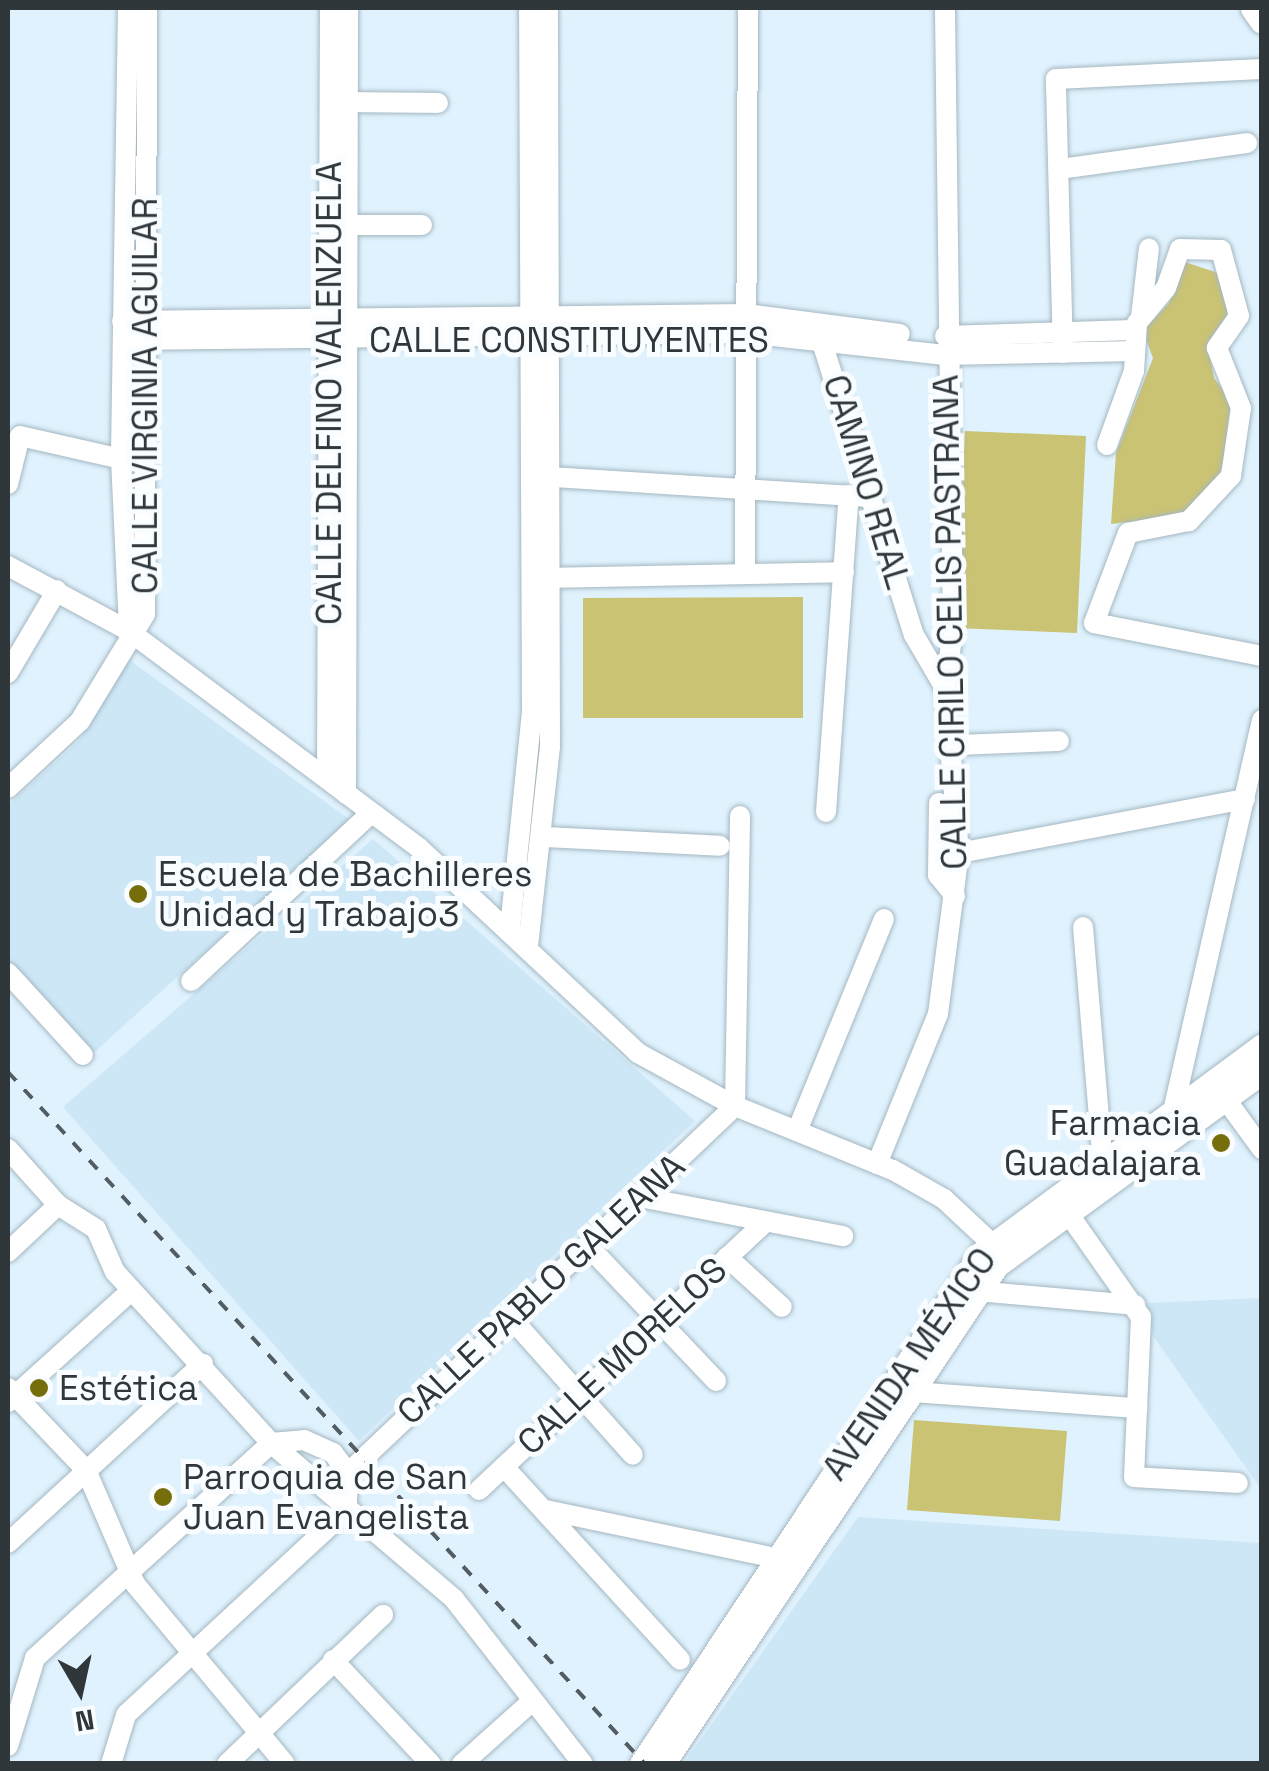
<!DOCTYPE html>
<meta charset="utf-8">
<style>
body{margin:0}
#map{position:relative;width:1269px;height:1771px;overflow:hidden;background:#dff2fd;font-family:"Space Grotesk",sans-serif}
div>[style]{position:absolute}
.built>*{inset:0;background:#cde7f6}
.green>*{inset:0;background:#cac374}
.roads{filter:drop-shadow(0 0 2px #a5b7c1) drop-shadow(0 0 2px #a5b7c1)}
.minor>*{height:20px;margin:-10px;padding:0 10px;transform-origin:10px;border-radius:10px;background:#fff}
.major>*{height:25px;margin:-12.5px;padding:0 12.5px;transform-origin:12.5px;border-radius:12.5px;background:#fff}
.rail>*{height:4px;margin-top:-2px;transform-origin:0;background:repeating-linear-gradient(90deg,#525c62 0 12px,transparent 0 24px)}
.dots>*{width:28px;height:28px;translate:-50% -50%;box-sizing:border-box;border:5px solid #f9fdff;border-radius:50%}
span{translate:-50% -50%;white-space:nowrap;text-align:center;line-height:1.15;-webkit-text-stroke:10px #f9fdff;paint-order:stroke}
.street-label{font-size:35px;color:#2f373b}
.poi-label{font-size:35px;color:#2f373b}
.left{translate:0 -50%;text-align:left}
.right{translate:-100% -50%;text-align:right}
.frame{position:absolute;inset:0;border:10px solid #2f373b;pointer-events:none}
.north{position:absolute;left:30px;top:1641px;width:100px;height:100px;-webkit-text-stroke:8px #f9fdff;paint-order:stroke;rotate:171deg;font-size:28px;font-weight:700;line-height:40px;text-align:center;color:#2f373b}
.north::after{content:'';display:block;margin:auto;width:35px;height:45px;background:#2f373b;clip-path:polygon(50% 0,100% 100%,50% 72%,0 100%)}
</style>
<div id="map">
<div class="built">
<div style="clip-path:polygon(128px 659px,350px 820px,88px 1058px,8px 969px,8px 805px,79px 741px)"></div>
<div style="clip-path:polygon(373px 839px,695px 1121px,359px 1441px,63px 1107px)"></div>
<div style="clip-path:polygon(1261px 1298px,1261px 1489px,1153px 1336px,1148px 1303px)"></div>
<div style="clip-path:polygon(858px 1517px,1261px 1543px,1261px 1763px,684px 1763px)"></div>
</div>
<div class="green">
<div style="clip-path:polygon(1185px 262px,1221px 274px,1229px 322px,1208px 345px,1214px 378px,1231px 400px,1224px 460px,1215px 487px,1182px 515px,1111px 524px,1116px 453px,1153px 358px,1143px 331px,1169px 303px)"></div>
<div style="clip-path:polygon(965px 431px,1086px 436px,1077px 633px,956px 628px)"></div>
<div style="clip-path:polygon(803px 597px,803px 718px,583px 718px,583px 598px)"></div>
<div style="clip-path:polygon(914px 1420px,1067px 1431px,1060px 1521px,907px 1510px)"></div>
</div>
<div class="roads">
<div class="minor">
<div style="left:128px;top:8px;width:451px;rotate:90.9deg"></div>
<div style="left:121px;top:459px;width:172px;rotate:87.3deg"></div>
<div style="left:347px;top:102px;width:91px;rotate:0.6deg"></div>
<div style="left:1060px;top:169px;width:189px;rotate:-7.9deg"></div>
<div style="left:336px;top:225px;width:86px"></div>
<div style="left:1141px;top:317px;width:69px;rotate:-83.4deg"></div>
<div style="left:122px;top:321px;width:624px;rotate:-0.64deg"></div>
<div style="left:746px;top:314px;width:155px;rotate:7.4deg"></div>
<div style="left:945px;top:336px;width:190px;rotate:-1.8deg"></div>
<div style="left:821px;top:339px;width:310px;rotate:72.6deg"></div>
<div style="left:914px;top:635px;width:61px;rotate:59.7deg"></div>
<div style="left:123px;top:340px;width:623px;rotate:-0.64deg"></div>
<div style="left:746px;top:333px;width:200px;rotate:6.3deg"></div>
<div style="left:945px;top:355px;width:190px;rotate:-1.2deg"></div>
<div style="left:1063px;top:353px;width:274px;rotate:-91.5deg"></div>
<div style="left:1056px;top:79px;width:206px;rotate:-2.8deg"></div>
<div style="left:1107px;top:445px;width:79px;rotate:-70deg"></div>
<div style="left:1134px;top:371px;width:48px;rotate:-86.4deg"></div>
<div style="left:1137px;top:323px;width:45px;rotate:-50.4deg"></div>
<div style="left:1166px;top:288px;width:41px;rotate:-70.3deg"></div>
<div style="left:1180px;top:249px;width:41px;rotate:1.4deg"></div>
<div style="left:1221px;top:250px;width:68px;rotate:74.7deg"></div>
<div style="left:1239px;top:316px;width:39px;rotate:125deg"></div>
<div style="left:1217px;top:348px;width:65px;rotate:68.2deg"></div>
<div style="left:1241px;top:408px;width:69px;rotate:98.4deg"></div>
<div style="left:1231px;top:476px;width:62px;rotate:133deg"></div>
<div style="left:1189px;top:521px;width:62px;rotate:168.9deg"></div>
<div style="left:1128px;top:533px;width:96px;rotate:110.7deg"></div>
<div style="left:1094px;top:623px;width:171px;rotate:11.1deg"></div>
<div style="left:552px;top:477px;width:320px;rotate:3.6deg"></div>
<div style="left:8px;top:484px;width:49px;rotate:-76deg"></div>
<div style="left:20px;top:436px;width:104px;rotate:12.8deg"></div>
<div style="left:8px;top:566px;width:137px;rotate:28.2deg"></div>
<div style="left:129px;top:631px;width:362px;rotate:36.8deg"></div>
<div style="left:419px;top:848px;width:300px;rotate:43.1deg"></div>
<div style="left:638px;top:1053px;width:111px;rotate:28.7deg"></div>
<div style="left:735px;top:1106px;width:170px;rotate:22.1deg"></div>
<div style="left:893px;top:1170px;width:59px;rotate:29.6deg"></div>
<div style="left:944px;top:1199px;width:81px;rotate:43deg"></div>
<div style="left:745px;top:574px;width:566px;rotate:-89.7deg"></div>
<div style="left:540px;top:578px;width:304px;rotate:-1.1deg"></div>
<div style="left:8px;top:673px;width:96px;rotate:-59.4deg"></div>
<div style="left:955px;top:745px;width:104px;rotate:-2.2deg"></div>
<div style="left:327px;top:779px;width:771px;rotate:-89.78deg"></div>
<div style="left:8px;top:788px;width:98px;rotate:-42.9deg"></div>
<div style="left:80px;top:721px;width:125px;rotate:-58.7deg"></div>
<div style="left:145px;top:614px;width:606px;rotate:-89.81deg"></div>
<div style="left:346px;top:794px;width:786px;rotate:-89.85deg"></div>
<div style="left:939px;top:803px;width:72px;rotate:90.8deg"></div>
<div style="left:938px;top:875px;width:27px;rotate:51deg"></div>
<div style="left:826px;top:812px;width:318px;rotate:-85.9deg"></div>
<div style="left:545px;top:837px;width:175px;rotate:2.9deg"></div>
<div style="left:959px;top:853px;width:291px;rotate:-10.7deg"></div>
<div style="left:1083px;top:927px;width:251px;rotate:85.2deg"></div>
<div style="left:510px;top:928px;width:218px;rotate:-84.2deg"></div>
<div style="left:532px;top:711px;width:703px;rotate:-90.24deg"></div>
<div style="left:528px;top:946px;width:200px;rotate:-83.7deg"></div>
<div style="left:550px;top:747px;width:739px;rotate:-90.16deg"></div>
<div style="left:8px;top:973px;width:111px;rotate:47.6deg"></div>
<div style="left:191px;top:981px;width:246px;rotate:-43deg"></div>
<div style="left:1216px;top:1086px;width:78px;rotate:53.9deg"></div>
<div style="left:1174px;top:1107px;width:397px;rotate:-77.2deg"></div>
<div style="left:797px;top:1131px;width:229px;rotate:-67.7deg"></div>
<div style="left:8px;top:1149px;width:75px;rotate:48.2deg"></div>
<div style="left:58px;top:1205px;width:45px;rotate:32.3deg"></div>
<div style="left:96px;top:1229px;width:47px;rotate:66.2deg"></div>
<div style="left:115px;top:1272px;width:231px;rotate:47.6deg"></div>
<div style="left:271px;top:1443px;width:240px;rotate:40.4deg"></div>
<div style="left:454px;top:1599px;width:209px;rotate:52deg"></div>
<div style="left:877px;top:1164px;width:162px;rotate:-67.9deg"></div>
<div style="left:938px;top:1014px;width:162px;rotate:-82.6deg"></div>
<div style="left:959px;top:853px;width:166px;rotate:-94.8deg"></div>
<div style="left:945px;top:688px;width:59px;rotate:-82.1deg"></div>
<div style="left:953px;top:630px;width:622px;rotate:-90.74deg"></div>
<div style="left:640px;top:1197px;width:207px;rotate:10.9deg"></div>
<div style="left:1065px;top:1209px;width:132px;rotate:54.9deg"></div>
<div style="left:1141px;top:1317px;width:160px;rotate:92.5deg"></div>
<div style="left:1134px;top:1477px;width:104px;rotate:3.3deg"></div>
<div style="left:588px;top:1246px;width:186px;rotate:46.5deg"></div>
<div style="left:8px;top:1252px;width:69px;rotate:-43.2deg"></div>
<div style="left:727px;top:1257px;width:74px;rotate:42.3deg"></div>
<div style="left:964px;top:1290px;width:172px;rotate:5deg"></div>
<div style="left:511px;top:1318px;width:183px;rotate:48.3deg"></div>
<div style="left:8px;top:1388px;width:113px;rotate:46.4deg"></div>
<div style="left:86px;top:1470px;width:124px;rotate:66.7deg"></div>
<div style="left:135px;top:1584px;width:234px;rotate:50.2deg"></div>
<div style="left:912px;top:1392px;width:226px;rotate:4.1deg"></div>
<div style="left:8px;top:1402px;width:166px;rotate:-42.1deg"></div>
<div style="left:504px;top:1467px;width:261px;rotate:47.6deg"></div>
<div style="left:348px;top:1473px;width:533px;rotate:-43.48deg"></div>
<div style="left:735px;top:1106px;width:290px;rotate:-89deg"></div>
<div style="left:479px;top:1490px;width:392px;rotate:-43.1deg"></div>
<div style="left:546px;top:1510px;width:226px;rotate:11.8deg"></div>
<div style="left:8px;top:1543px;width:265px;rotate:-42.6deg"></div>
<div style="left:333px;top:1660px;width:143px;rotate:46.7deg"></div>
<div style="left:8px;top:1746px;width:92px;rotate:-72.9deg"></div>
<div style="left:35px;top:1658px;width:319px;rotate:-42.3deg"></div>
<div style="left:271px;top:1443px;width:33px;rotate:-5deg"></div>
<div style="left:304px;top:1440px;width:32px;rotate:24deg"></div>
<div style="left:333px;top:1453px;width:25px;rotate:53deg"></div>
<div style="left:348px;top:1473px;width:37px;rotate:92deg"></div>
<div style="left:347px;top:1510px;width:301px;rotate:137.2deg"></div>
<div style="left:126px;top:1715px;width:51px;rotate:107deg"></div>
<div style="left:227px;top:1764px;width:216px;rotate:-43.7deg"></div>
<div style="left:462px;top:1764px;width:91px;rotate:-41.9deg"></div>
</div>
<div class="major">
<div style="left:1253px;top:8px;width:16px;rotate:55deg"></div>
<div style="left:642px;top:1764px;width:611px;rotate:-56.41deg"></div>
<div style="left:980px;top:1255px;width:351px;rotate:-36.5deg"></div>
<div style="left:662px;top:1764px;width:600px;rotate:-56.2deg"></div>
<div style="left:996px;top:1265px;width:329px;rotate:-36.1deg"></div>
</div>
</div>
<div class="rail">
<div style="left:8px;top:1072px;width:941px;rotate:47.37deg"></div>
</div>
<div class="dots">
<div style="left:138px;top:894px;background:#766e0b"></div>
<div style="left:1221px;top:1143px;background:#766e0b"></div>
<div style="left:39px;top:1388px;background:#766e0b"></div>
<div style="left:163px;top:1497px;background:#766e0b"></div>
</div>
<div class="street-label">
<span style="left:569px;top:340px">CALLE CONSTITUYENTES</span>
<span style="left:329px;top:393px;rotate:-90deg">CALLE DELFINO VALENZUELA</span>
<span style="left:145px;top:396px;rotate:-90deg">CALLE VIRGINIA AGUILAR</span>
<span style="left:867px;top:482px;rotate:73deg">CAMINO REAL</span>
<span style="left:950px;top:622px;rotate:-91deg">CALLE CIRILO CELIS PASTRANA</span>
<span style="left:541px;top:1289px;rotate:-43deg">CALLE PABLO GALEANA</span>
<span style="left:622px;top:1356px;rotate:-43deg">CALLE MORELOS</span>
<span style="left:909px;top:1364px;rotate:-55deg">AVENIDA MÉXICO</span>
</div>
<div class="poi-label">
<span class="left" style="left:158px;top:894px">Escuela de Bachilleres<br>Unidad y Trabajo3</span>
<span class="right" style="left:1201px;top:1143px">Farmacia<br>Guadalajara</span>
<span class="left" style="left:59px;top:1388px">Estética</span>
<span class="left" style="left:183px;top:1497px">Parroquia de San<br>Juan Evangelista</span>
</div>
<div class="frame"></div>
<div class="north">N</div>
</div>
